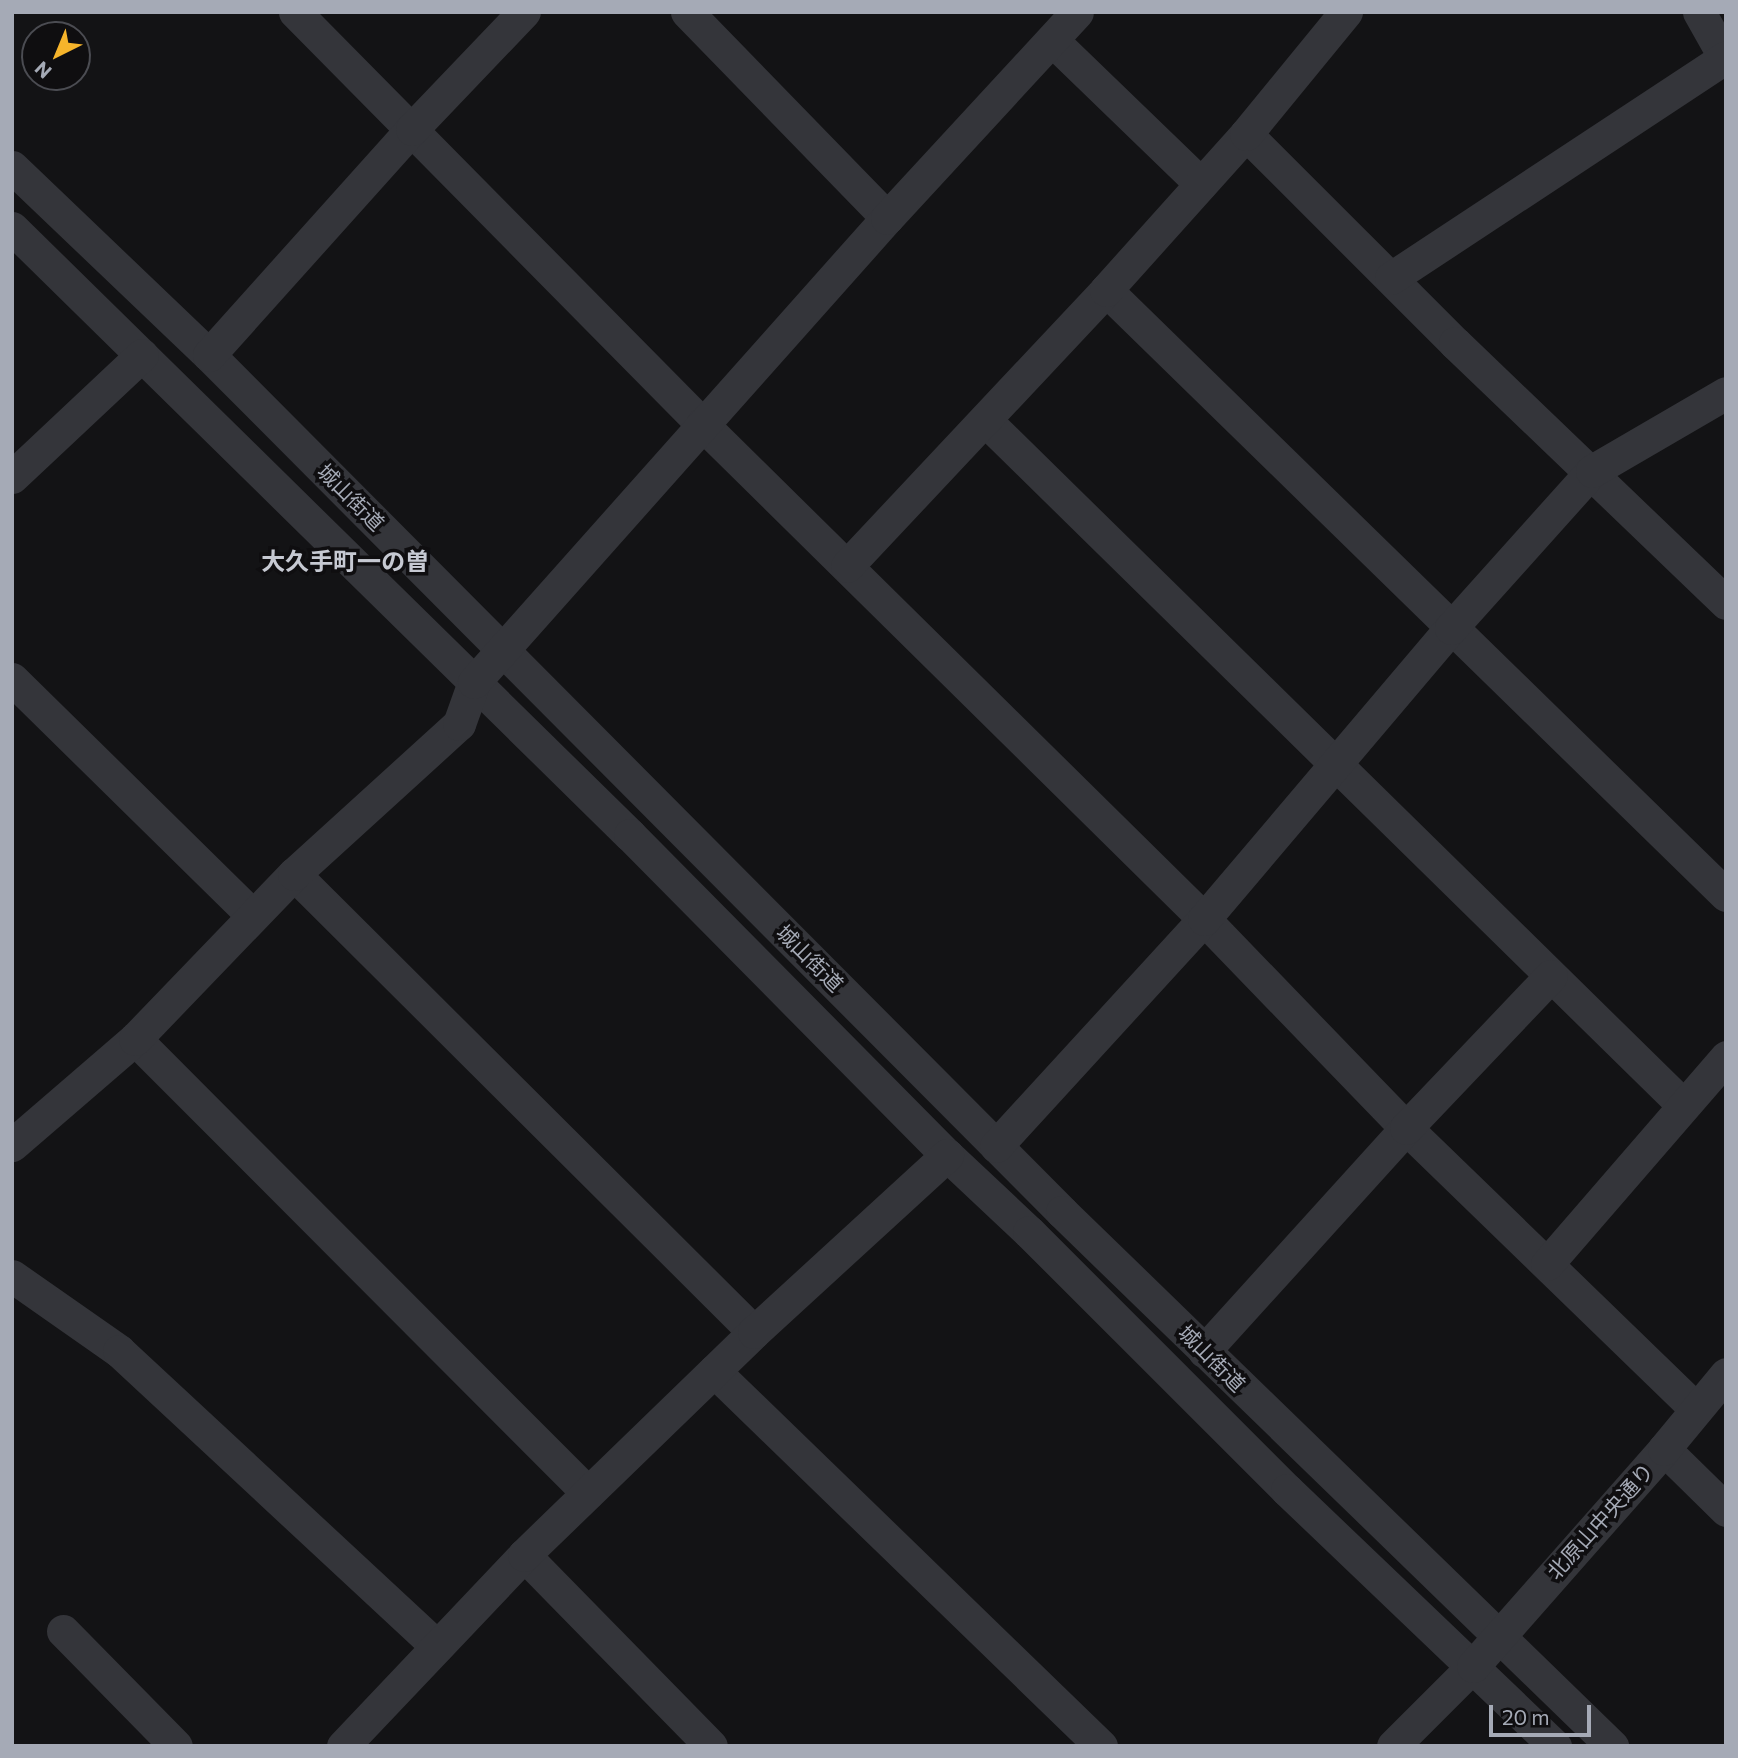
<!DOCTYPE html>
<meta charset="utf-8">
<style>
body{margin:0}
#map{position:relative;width:1738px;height:1758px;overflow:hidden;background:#131315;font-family:Commissioner,"Noto Sans JP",sans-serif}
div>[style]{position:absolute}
.minor>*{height:33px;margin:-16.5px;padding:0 16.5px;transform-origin:16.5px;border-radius:16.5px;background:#34353a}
span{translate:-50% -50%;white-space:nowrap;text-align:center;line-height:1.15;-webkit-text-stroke:7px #0f0e10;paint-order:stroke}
.street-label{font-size:21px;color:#a5aab6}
.quarter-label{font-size:24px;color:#c6c9d2;font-weight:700}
.frame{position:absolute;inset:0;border:14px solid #a5aab6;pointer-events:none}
.north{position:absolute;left:21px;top:21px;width:70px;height:70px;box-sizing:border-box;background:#0f0e10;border:2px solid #4b4c52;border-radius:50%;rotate:223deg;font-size:19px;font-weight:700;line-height:28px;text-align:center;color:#a5aab6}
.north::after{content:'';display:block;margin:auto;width:24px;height:32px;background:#f6b42b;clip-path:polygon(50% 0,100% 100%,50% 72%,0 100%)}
.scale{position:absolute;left:1489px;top:1705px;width:102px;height:32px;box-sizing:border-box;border:4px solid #a5aab6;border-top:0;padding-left:9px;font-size:21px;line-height:24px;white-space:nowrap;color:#a5aab6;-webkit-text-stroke:5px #0f0e10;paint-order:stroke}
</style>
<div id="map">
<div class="minor">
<div style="left:295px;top:12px;width:579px;rotate:45.35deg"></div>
<div style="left:702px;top:424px;width:705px;rotate:44.6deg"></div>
<div style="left:1204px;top:919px;width:291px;rotate:46deg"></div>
<div style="left:1406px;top:1128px;width:404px;rotate:44.1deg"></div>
<div style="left:687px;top:12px;width:287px;rotate:45.8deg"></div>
<div style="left:1699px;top:12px;width:55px;rotate:60.6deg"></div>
<div style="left:1052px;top:40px;width:207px;rotate:44deg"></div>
<div style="left:1246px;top:134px;width:296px;rotate:45deg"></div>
<div style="left:1455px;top:343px;width:376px;rotate:43.8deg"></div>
<div style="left:12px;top:167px;width:272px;rotate:43.7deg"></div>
<div style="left:209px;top:355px;width:1209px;rotate:45.13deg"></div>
<div style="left:1062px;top:1212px;width:767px;rotate:44.15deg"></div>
<div style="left:12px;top:228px;width:866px;rotate:44.49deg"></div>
<div style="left:630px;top:835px;width:450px;rotate:45.3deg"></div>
<div style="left:947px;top:1155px;width:112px;rotate:43.2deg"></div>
<div style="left:1029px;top:1232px;width:365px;rotate:45deg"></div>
<div style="left:1287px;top:1490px;width:371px;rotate:43.7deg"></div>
<div style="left:1391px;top:278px;width:400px;rotate:-33.4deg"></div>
<div style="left:1106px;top:290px;width:866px;rotate:44.3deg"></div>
<div style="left:209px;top:355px;width:304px;rotate:-48.1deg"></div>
<div style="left:412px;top:129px;width:162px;rotate:-46.3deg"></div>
<div style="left:985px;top:420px;width:978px;rotate:44.46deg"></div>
<div style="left:12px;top:477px;width:178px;rotate:-43.2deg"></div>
<div style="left:847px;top:566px;width:378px;rotate:-46.8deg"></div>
<div style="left:1106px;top:290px;width:210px;rotate:-48.1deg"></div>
<div style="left:1246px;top:134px;width:158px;rotate:-50.7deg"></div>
<div style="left:12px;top:679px;width:337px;rotate:44.5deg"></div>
<div style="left:294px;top:874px;width:649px;rotate:44.88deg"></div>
<div style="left:135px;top:1039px;width:641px;rotate:45.06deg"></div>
<div style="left:12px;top:1145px;width:162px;rotate:-40.8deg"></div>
<div style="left:135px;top:1039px;width:229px;rotate:-46.1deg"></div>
<div style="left:294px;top:874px;width:223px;rotate:-42.3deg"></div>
<div style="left:459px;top:724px;width:45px;rotate:-70.3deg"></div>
<div style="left:474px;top:682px;width:621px;rotate:-48.33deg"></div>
<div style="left:887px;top:218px;width:280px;rotate:-47.3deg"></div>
<div style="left:996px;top:1146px;width:308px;rotate:-47.5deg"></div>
<div style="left:1204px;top:919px;width:382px;rotate:-49.7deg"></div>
<div style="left:1451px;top:628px;width:211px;rotate:-48.1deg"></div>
<div style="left:1592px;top:471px;width:155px;rotate:-30.2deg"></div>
<div style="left:1547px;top:1264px;width:274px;rotate:-49.1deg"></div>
<div style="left:12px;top:1276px;width:131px;rotate:35deg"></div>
<div style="left:119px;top:1351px;width:434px;rotate:42.9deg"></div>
<div style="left:1204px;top:1351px;width:301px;rotate:-47.8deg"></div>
<div style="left:1406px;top:1128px;width:210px;rotate:-46.4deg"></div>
<div style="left:714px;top:1371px;width:539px;rotate:44.1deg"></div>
<div style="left:1664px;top:1449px;width:87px;rotate:44.5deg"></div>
<div style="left:524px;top:1555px;width:267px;rotate:45.6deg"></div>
<div style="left:63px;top:1631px;width:161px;rotate:45.5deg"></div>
<div style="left:343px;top:1746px;width:263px;rotate:-46.5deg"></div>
<div style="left:524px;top:1555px;width:320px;rotate:-44.1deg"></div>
<div style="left:754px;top:1332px;width:262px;rotate:-42.5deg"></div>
<div style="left:1393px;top:1746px;width:113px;rotate:-45deg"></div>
<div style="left:1473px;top:1666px;width:289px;rotate:-48.6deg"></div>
<div style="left:1664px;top:1449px;width:97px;rotate:-50.4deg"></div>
</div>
<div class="street-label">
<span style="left:351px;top:497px;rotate:45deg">城山街道</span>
<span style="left:810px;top:958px;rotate:45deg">城山街道</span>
<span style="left:1212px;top:1358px;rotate:45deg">城山街道</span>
<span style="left:1600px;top:1521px;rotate:-48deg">北原山中央通り</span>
</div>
<div class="quarter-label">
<span style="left:345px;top:561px">大久手町一の曽</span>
</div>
<div class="frame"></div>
<div class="north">N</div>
<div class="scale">20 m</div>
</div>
